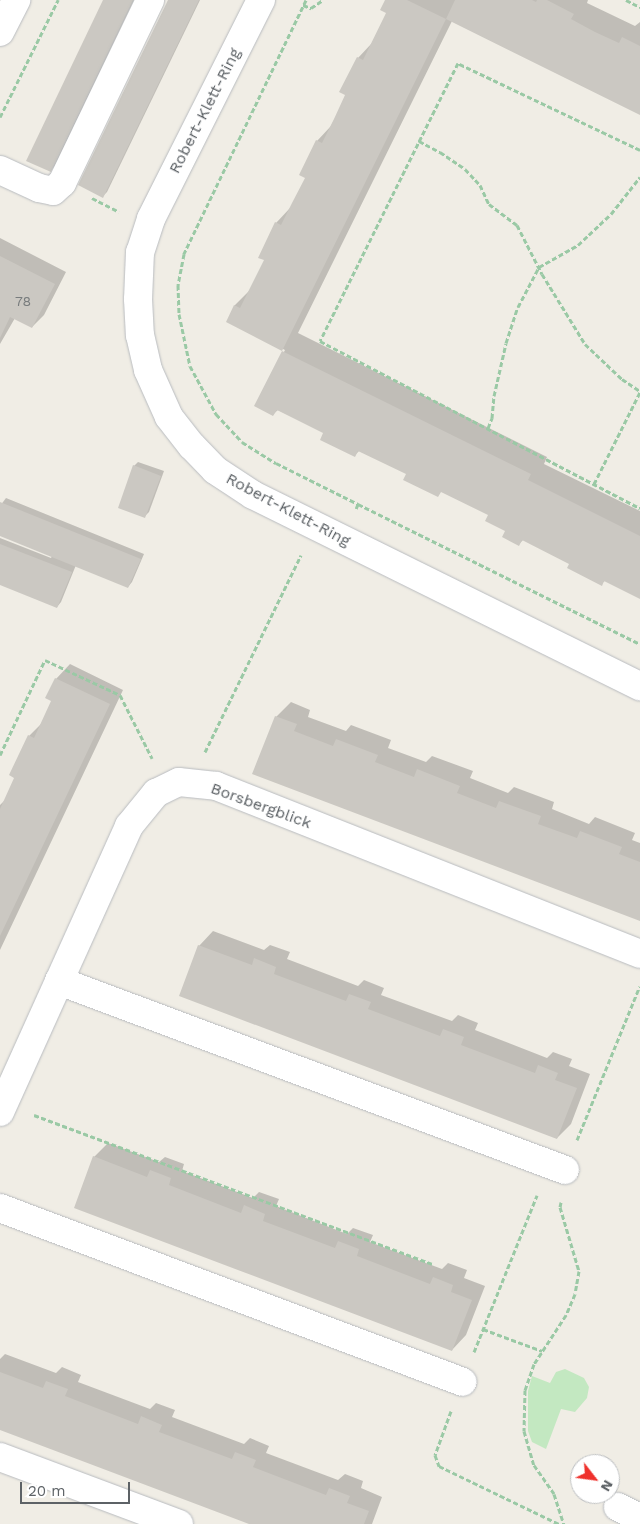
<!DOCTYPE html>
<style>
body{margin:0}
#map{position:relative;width:640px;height:1524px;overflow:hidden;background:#f0ede5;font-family:"Work Sans",sans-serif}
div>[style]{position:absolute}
.green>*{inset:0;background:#c3e8c1}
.shadow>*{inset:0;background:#0003}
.building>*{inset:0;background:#cbc8c2}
.path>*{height:3px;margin-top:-1.5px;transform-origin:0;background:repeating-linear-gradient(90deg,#9ac9a5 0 5px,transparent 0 7.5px)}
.roads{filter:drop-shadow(0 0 1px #b8bbbf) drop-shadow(0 0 1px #b8bbbf)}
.minor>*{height:28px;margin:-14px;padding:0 14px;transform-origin:14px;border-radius:14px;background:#fff}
span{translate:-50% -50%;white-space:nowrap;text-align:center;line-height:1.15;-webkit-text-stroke:4px #fff;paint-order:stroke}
.number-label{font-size:14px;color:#787c7d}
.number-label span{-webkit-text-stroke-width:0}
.street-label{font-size:16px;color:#5d6266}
.north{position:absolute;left:570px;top:1454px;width:50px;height:50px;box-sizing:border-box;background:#fff;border:1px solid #bec0c2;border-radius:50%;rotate:120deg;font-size:14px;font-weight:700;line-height:20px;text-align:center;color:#5d6266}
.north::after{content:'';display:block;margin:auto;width:18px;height:22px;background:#ef312c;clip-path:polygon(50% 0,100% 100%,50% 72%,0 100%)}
.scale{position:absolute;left:20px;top:1482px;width:110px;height:22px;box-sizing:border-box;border:2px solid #5d6266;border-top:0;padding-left:6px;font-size:15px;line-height:18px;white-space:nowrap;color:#5d6266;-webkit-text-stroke:4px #fff;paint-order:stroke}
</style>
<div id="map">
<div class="green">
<div style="clip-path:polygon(565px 1369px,584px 1378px,589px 1387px,587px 1398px,575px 1412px,561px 1409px,546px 1449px,532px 1442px,528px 1431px,528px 1391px,532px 1376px,550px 1383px,556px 1372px)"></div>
</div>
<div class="shadow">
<div style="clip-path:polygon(104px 0,134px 0,55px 166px,50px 171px)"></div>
<div style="clip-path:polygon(170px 0,200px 0,107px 192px,103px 196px)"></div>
<div style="clip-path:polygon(386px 0,588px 0,587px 3px,635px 26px,640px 22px,640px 114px,452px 21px,298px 333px,547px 457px,544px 464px,640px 511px,640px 597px,606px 580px,601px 584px,571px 563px,524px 539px,519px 544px,490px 515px,360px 450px,354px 456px,324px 432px,278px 410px,273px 414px,256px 406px,285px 350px,228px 321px,235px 305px,250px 290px,266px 260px,276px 223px,291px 207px,306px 178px,317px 141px,331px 126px,347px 95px,358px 58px,372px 43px,388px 12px)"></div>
<div style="clip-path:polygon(0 238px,66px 272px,44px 315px,32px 327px,15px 318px,0 344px)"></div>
<div style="clip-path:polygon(138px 462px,164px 471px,149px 512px,145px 516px,134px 466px)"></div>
<div style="clip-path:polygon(6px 498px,144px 554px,132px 582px,128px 587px,76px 565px,61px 602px,57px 607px,0 584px,0 538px,51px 558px,52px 556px,0 535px,0 506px)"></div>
<div style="clip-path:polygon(70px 664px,123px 690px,0 950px,0 805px,6px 799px,16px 778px,29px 736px,42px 723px,53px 700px,56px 679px)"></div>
<div style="clip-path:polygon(291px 702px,310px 710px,308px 717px,346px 731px,351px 725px,391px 740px,388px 748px,426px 762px,432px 756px,473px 771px,470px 778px,508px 793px,514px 787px,554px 802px,552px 809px,589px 824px,595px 817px,635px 833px,632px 840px,640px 843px,640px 920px,254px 773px,276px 717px)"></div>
<div style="clip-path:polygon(213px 931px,264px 950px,270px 945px,290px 952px,287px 959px,358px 986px,364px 980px,384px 988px,381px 995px,452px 1021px,458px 1015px,478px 1023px,475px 1030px,547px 1058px,553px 1052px,572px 1059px,569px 1066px,590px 1074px,571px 1124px,557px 1138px,199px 946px)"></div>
<div style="clip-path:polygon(108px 1143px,159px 1162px,165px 1157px,184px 1164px,182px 1171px,253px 1198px,259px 1192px,279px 1199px,276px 1206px,347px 1234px,353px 1228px,373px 1235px,370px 1242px,442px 1269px,448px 1263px,467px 1270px,464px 1278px,485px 1286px,466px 1335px,452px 1350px,94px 1157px)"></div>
<div style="clip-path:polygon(5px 1354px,56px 1373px,62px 1367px,81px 1375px,78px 1382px,150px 1409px,156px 1403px,175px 1410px,172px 1417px,244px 1444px,250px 1438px,269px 1446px,266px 1453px,338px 1480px,345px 1474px,363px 1481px,361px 1488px,382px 1497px,372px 1524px,252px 1524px,0 1429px,0 1359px)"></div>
</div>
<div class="building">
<div style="clip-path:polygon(103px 0,133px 0,51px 172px,26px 161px)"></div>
<div style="clip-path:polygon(168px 0,199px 0,103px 198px,78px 185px)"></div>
<div style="clip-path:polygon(385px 0,407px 0,446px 19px,282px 351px,226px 322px,234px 305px,240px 308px,264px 260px,258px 258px,275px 222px,281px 225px,292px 203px,305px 178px,299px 175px,316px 140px,322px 143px,334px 119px,345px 95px,339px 92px,357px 57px,363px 60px,386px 13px,380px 10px)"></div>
<div style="clip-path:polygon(455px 0,532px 0,536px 2px,537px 0,547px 0,574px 14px,571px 19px,595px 32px,619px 43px,622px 37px,640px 46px,640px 115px,446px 19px)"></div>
<div style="clip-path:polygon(0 256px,55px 284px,32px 328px,10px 317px,0 338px)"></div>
<div style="clip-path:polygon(282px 351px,531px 474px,528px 480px,640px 536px,640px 599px,604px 581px,602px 586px,567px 568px,569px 564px,522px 540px,519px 546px,502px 537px,505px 531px,485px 521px,488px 515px,441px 492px,438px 497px,403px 480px,406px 474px,358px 451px,355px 457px,320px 440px,323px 433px,277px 410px,273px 416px,254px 406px)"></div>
<div style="clip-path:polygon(133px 465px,161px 476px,145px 518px,118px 508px)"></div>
<div style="clip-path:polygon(0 502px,141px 559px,128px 588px,0 536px)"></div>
<div style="clip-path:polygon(0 544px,72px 572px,57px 608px,0 585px)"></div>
<div style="clip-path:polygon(55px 678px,110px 704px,0 936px,0 809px,14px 778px,9px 775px,28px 735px,34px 738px,51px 701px,45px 698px)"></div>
<div style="clip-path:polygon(275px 716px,297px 724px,294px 731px,333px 746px,336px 739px,378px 755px,375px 762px,414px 777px,417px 769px,460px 786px,457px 793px,496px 808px,499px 801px,541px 816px,538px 824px,577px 838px,580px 831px,622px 847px,619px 854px,640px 862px,640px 921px,252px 774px)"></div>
<div style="clip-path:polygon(198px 945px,252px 965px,254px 958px,276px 967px,274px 974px,346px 1001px,349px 994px,371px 1002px,368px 1009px,440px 1036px,443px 1029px,464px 1037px,461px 1045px,535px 1073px,538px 1065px,558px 1073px,555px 1080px,577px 1088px,557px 1139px,179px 996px)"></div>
<div style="clip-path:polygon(93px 1156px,147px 1177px,150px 1170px,171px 1178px,169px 1185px,241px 1213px,244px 1205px,265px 1214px,263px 1221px,335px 1248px,338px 1241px,359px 1249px,357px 1256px,430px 1284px,433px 1277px,453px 1285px,451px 1292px,472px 1300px,452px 1351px,74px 1208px)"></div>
<div style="clip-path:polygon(0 1372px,43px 1388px,46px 1381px,68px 1389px,65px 1396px,138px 1424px,141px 1416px,162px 1425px,159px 1432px,232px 1459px,235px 1452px,256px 1460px,253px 1467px,326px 1495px,329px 1488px,350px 1496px,347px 1503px,369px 1511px,364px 1524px,249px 1524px,0 1430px)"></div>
</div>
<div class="path">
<div style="left:306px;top:0;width:282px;rotate:115.7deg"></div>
<div style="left:184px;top:254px;width:32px;rotate:101deg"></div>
<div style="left:178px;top:285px;width:29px;rotate:88deg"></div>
<div style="left:179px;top:314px;width:53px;rotate:78.1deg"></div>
<div style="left:190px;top:366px;width:55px;rotate:61.6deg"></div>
<div style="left:216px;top:414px;width:38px;rotate:47deg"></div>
<div style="left:242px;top:442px;width:40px;rotate:32deg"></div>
<div style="left:276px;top:463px;width:92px;rotate:26.6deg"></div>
<div style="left:358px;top:504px;width:5px;rotate:112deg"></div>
<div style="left:626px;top:0;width:16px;rotate:27deg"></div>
<div style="left:303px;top:5px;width:9px;rotate:21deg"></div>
<div style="left:311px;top:8px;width:14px;rotate:-34deg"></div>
<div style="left:0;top:117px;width:131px;rotate:-63.6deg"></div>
<div style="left:419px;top:141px;width:24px;rotate:28deg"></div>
<div style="left:440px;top:152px;width:30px;rotate:34deg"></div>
<div style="left:465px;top:169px;width:22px;rotate:47deg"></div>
<div style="left:480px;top:185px;width:21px;rotate:65deg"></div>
<div style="left:489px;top:204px;width:35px;rotate:37deg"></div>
<div style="left:517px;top:225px;width:55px;rotate:63deg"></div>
<div style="left:542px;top:274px;width:82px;rotate:58.4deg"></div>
<div style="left:585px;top:344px;width:51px;rotate:43.4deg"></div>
<div style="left:622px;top:379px;width:22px;rotate:34deg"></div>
<div style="left:640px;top:150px;width:202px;rotate:-154.5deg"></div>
<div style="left:458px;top:63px;width:310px;rotate:116.4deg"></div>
<div style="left:320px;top:341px;width:361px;rotate:27.6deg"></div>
<div style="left:92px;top:198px;width:30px;rotate:27deg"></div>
<div style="left:488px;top:428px;width:11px;rotate:-68deg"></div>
<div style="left:492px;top:418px;width:22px;rotate:-85deg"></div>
<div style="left:494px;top:396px;width:54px;rotate:-77.2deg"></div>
<div style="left:506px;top:343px;width:38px;rotate:-72deg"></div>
<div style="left:518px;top:307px;width:45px;rotate:-62.3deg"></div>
<div style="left:539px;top:267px;width:45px;rotate:-29.4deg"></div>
<div style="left:578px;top:245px;width:45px;rotate:-43.2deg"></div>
<div style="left:611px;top:214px;width:47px;rotate:-51.9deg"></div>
<div style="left:594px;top:484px;width:103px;rotate:-63.4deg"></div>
<div style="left:358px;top:504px;width:315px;rotate:26.4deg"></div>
<div style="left:205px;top:752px;width:219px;rotate:-64deg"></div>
<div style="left:0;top:755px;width:105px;rotate:-64.7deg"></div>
<div style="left:45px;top:660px;width:83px;rotate:25deg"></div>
<div style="left:120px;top:695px;width:71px;rotate:63.1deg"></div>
<div style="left:34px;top:1115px;width:425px;rotate:20.5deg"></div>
<div style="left:577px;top:1140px;width:166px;rotate:-67.8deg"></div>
<div style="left:561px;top:1202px;width:5px;rotate:101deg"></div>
<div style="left:560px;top:1207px;width:67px;rotate:73.5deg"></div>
<div style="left:579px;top:1271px;width:23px;rotate:100deg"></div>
<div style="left:575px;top:1294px;width:23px;rotate:113deg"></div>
<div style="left:566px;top:1315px;width:59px;rotate:123.1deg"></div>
<div style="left:534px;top:1364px;width:28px;rotate:109deg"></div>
<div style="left:525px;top:1390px;width:41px;rotate:91.4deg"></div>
<div style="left:524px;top:1431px;width:35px;rotate:74deg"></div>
<div style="left:534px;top:1465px;width:35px;rotate:55deg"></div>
<div style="left:554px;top:1494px;width:32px;rotate:72deg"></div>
<div style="left:483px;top:1329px;width:63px;rotate:20.4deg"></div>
<div style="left:474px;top:1352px;width:169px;rotate:-68.1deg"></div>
<div style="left:451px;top:1411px;width:47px;rotate:110deg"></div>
<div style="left:435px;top:1455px;width:12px;rotate:70deg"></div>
<div style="left:439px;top:1466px;width:133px;rotate:25.8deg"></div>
</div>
<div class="roads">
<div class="minor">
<div style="left:261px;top:0;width:245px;rotate:116.7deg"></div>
<div style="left:151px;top:219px;width:35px;rotate:108deg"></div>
<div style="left:140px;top:252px;width:47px;rotate:92.4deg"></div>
<div style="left:138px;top:299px;width:36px;rotate:87deg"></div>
<div style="left:140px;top:335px;width:36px;rotate:77deg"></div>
<div style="left:148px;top:370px;width:51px;rotate:65.9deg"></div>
<div style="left:169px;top:417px;width:37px;rotate:52deg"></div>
<div style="left:192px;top:446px;width:33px;rotate:46deg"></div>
<div style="left:215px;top:470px;width:45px;rotate:33.3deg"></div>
<div style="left:253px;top:495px;width:432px;rotate:26.3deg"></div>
<div style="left:0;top:32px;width:36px;rotate:-63deg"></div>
<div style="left:0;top:170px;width:43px;rotate:24.8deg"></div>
<div style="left:39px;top:188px;width:14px;rotate:12deg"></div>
<div style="left:53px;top:191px;width:12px;rotate:-42deg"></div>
<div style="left:62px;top:183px;width:203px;rotate:-64.3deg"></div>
<div style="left:59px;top:981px;width:540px;rotate:20.48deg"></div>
<div style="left:0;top:1112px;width:314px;rotate:-65.7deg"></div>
<div style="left:129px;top:826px;width:43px;rotate:-50.7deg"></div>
<div style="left:156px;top:793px;width:25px;rotate:-26deg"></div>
<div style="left:179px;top:782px;width:37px;rotate:6deg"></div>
<div style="left:216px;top:786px;width:456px;rotate:21.6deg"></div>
<div style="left:0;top:1208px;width:494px;rotate:20.6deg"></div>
<div style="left:0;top:1457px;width:191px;rotate:20.5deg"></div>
<div style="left:618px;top:1507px;width:25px;rotate:27deg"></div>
</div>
</div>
<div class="number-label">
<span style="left:23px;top:301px">78</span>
</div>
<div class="street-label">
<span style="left:205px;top:111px;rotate:-63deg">Robert-Klett-Ring</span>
<span style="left:288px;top:510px;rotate:28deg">Robert-Klett-Ring</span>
<span style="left:261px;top:806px;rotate:20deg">Borsbergblick</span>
</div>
<div class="north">N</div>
<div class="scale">20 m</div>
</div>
